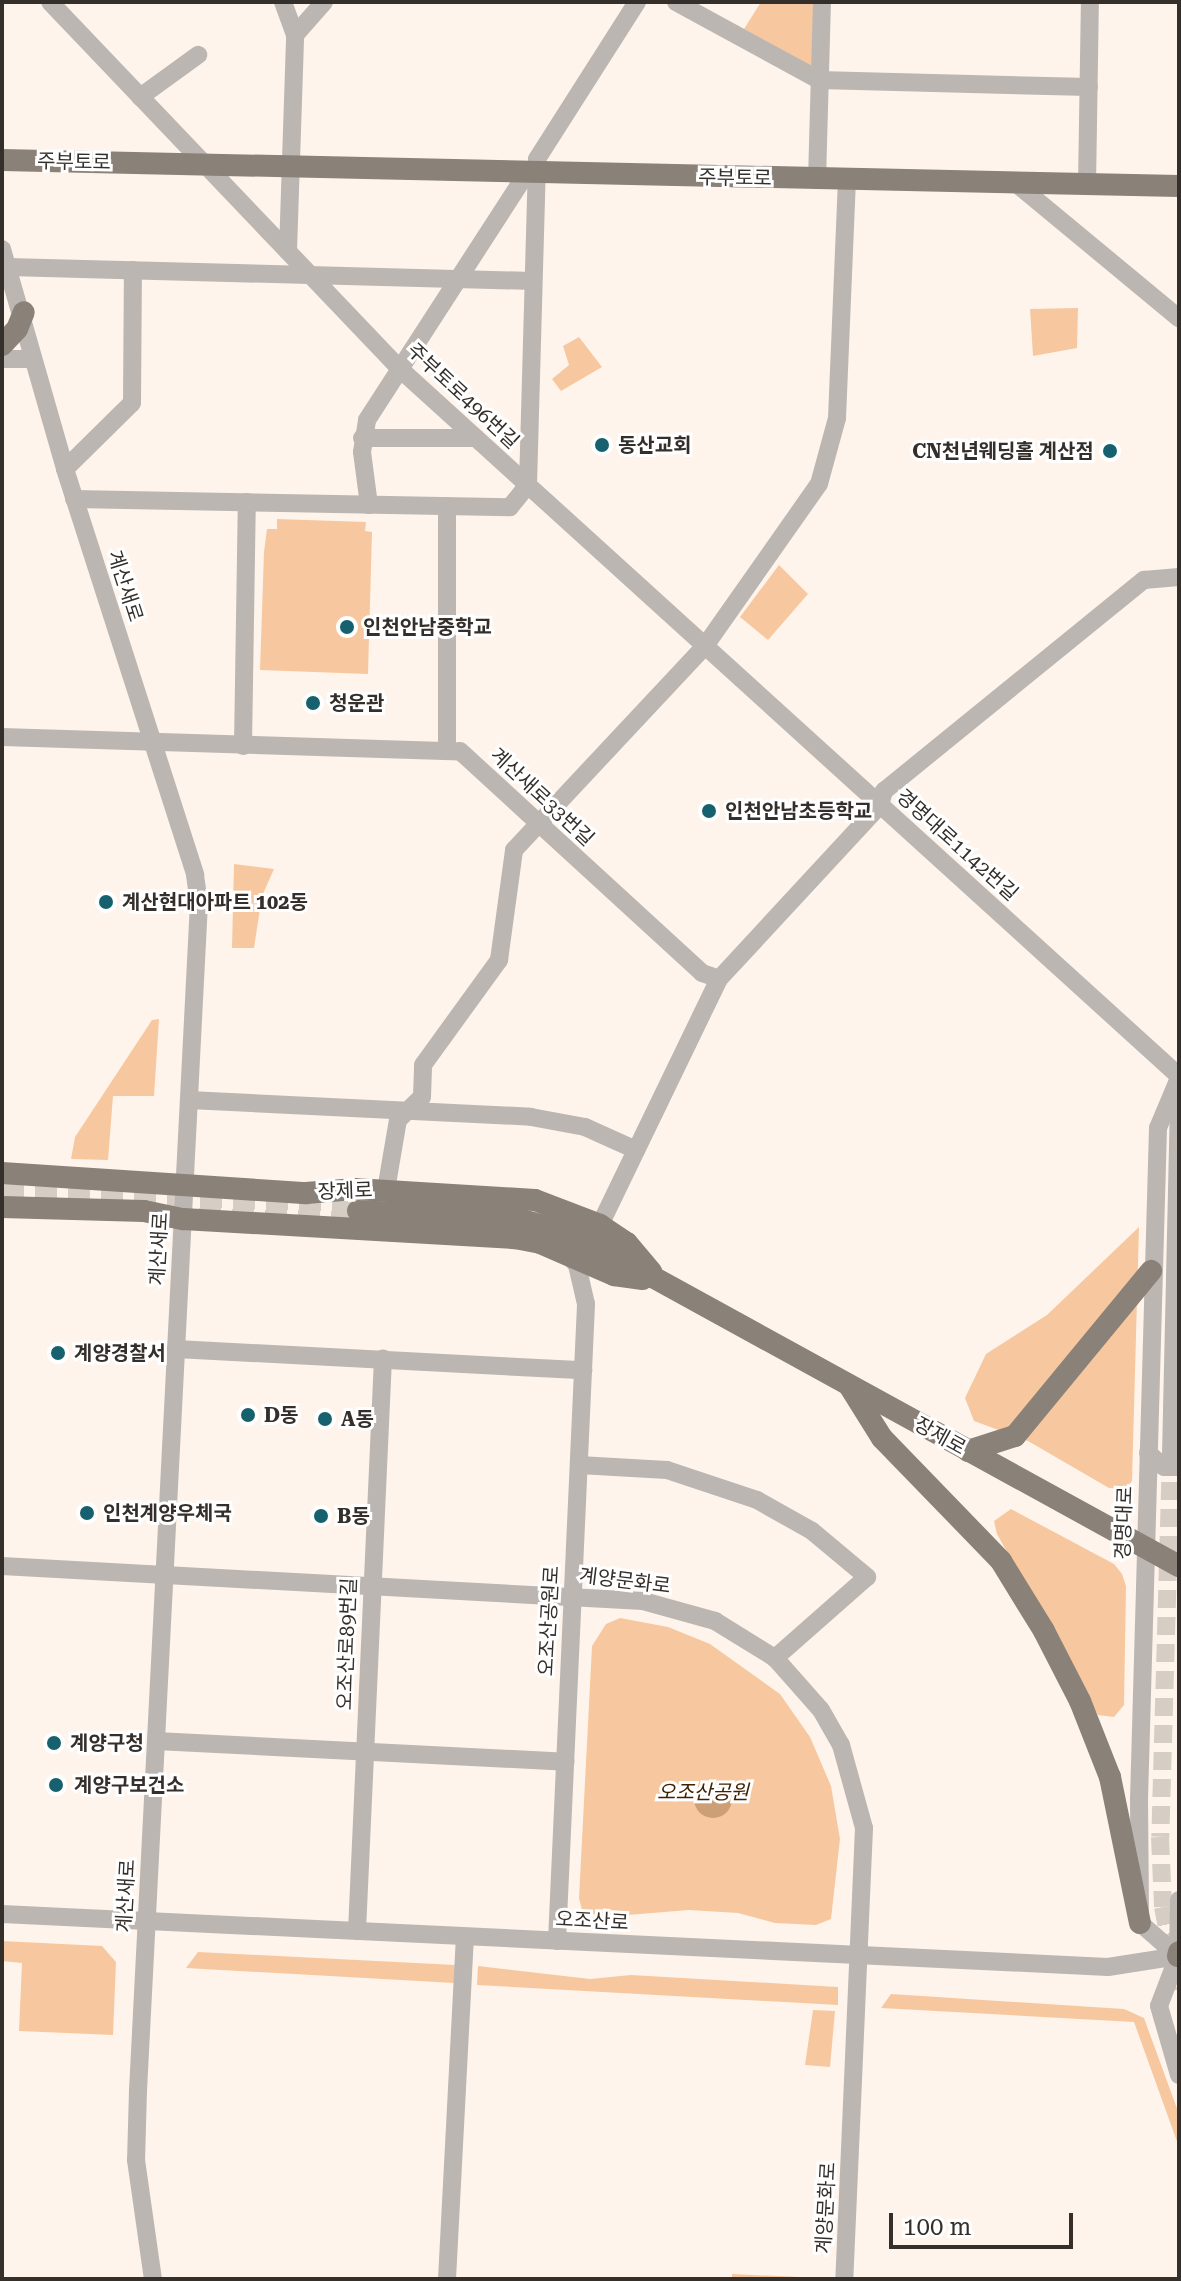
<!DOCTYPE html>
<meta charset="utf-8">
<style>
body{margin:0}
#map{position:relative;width:1181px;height:2281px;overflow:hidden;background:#fef4eb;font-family:"Roboto Serif","Noto Sans KR",serif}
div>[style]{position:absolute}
.green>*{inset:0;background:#f7c89f}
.water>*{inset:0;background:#cc9f77}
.round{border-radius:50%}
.minor-tunnel>*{height:18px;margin-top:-9px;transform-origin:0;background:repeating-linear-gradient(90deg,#d6cdc5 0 18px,transparent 0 27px)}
.major-tunnel>*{height:22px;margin-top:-11px;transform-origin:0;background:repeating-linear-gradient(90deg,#d6cdc5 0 22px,transparent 0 33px)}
.minor>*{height:18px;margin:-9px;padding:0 9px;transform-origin:9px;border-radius:9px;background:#bbb6b2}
.major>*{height:22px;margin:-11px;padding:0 11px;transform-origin:11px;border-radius:11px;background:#8a8179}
.dots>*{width:22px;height:22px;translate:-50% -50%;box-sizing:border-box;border:4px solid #fff;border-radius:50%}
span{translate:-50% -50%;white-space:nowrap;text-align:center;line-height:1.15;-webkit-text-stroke:6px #fff;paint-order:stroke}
.street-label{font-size:20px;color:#342f2b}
.poi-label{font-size:20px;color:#342f2b;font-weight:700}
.left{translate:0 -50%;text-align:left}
.right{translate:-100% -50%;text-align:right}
.park-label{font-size:20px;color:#402202;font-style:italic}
.frame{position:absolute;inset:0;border:4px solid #342f2b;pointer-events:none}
.scale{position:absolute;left:889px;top:2213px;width:184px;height:36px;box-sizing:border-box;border:4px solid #342f2b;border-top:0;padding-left:10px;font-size:24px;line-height:28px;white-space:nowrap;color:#342f2b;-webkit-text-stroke:6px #fff;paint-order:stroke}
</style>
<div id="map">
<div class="green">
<div style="clip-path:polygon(761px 2px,814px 2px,813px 68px,744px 29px)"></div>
<div style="clip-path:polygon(1078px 308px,1077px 348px,1033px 356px,1030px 309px)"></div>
<div style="clip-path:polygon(579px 337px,602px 367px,561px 391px,552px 379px,569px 365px,563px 346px)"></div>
<div style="clip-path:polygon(277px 519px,366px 522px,365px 531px,372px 532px,368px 674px,260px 670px,264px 552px,267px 529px,277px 529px)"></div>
<div style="clip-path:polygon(779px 565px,808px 594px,768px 640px,740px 617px)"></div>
<div style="clip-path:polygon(234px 864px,274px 869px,262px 896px,254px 948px,232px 948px)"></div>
<div style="clip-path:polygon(159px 1019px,154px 1096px,113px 1096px,108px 1160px,71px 1159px,75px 1137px,152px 1020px)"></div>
<div style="clip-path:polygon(1139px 1227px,1132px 1481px,1125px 1489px,1109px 1488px,1028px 1441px,974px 1421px,965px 1398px,986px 1354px,1047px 1315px)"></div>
<div style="clip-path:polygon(1011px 1509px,1114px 1564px,1122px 1574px,1126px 1586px,1124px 1705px,1114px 1717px,1098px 1715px,997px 1534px,994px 1521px)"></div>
<div style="clip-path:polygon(620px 1618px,668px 1627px,710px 1644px,780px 1694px,810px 1737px,831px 1786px,840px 1839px,831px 1919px,816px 1925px,775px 1923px,738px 1913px,689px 1910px,603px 1917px,582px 1910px,579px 1898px,592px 1646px,606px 1624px)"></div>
<div style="clip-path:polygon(2px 1941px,102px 1946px,116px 1962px,113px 2035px,19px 2031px,22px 1963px,2px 1961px)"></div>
<div style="clip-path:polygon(198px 1952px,455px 1965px,454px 1983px,186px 1968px)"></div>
<div style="clip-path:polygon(478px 1966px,590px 1979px,631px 1975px,838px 1987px,838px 2005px,477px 1985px)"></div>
<div style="clip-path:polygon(891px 1994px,1124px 2009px,1144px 2018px,1179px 2114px,1179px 2147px,1134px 2022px,881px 2008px)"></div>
<div style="clip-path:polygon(813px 2010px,835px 2011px,830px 2067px,805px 2065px)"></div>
<div style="clip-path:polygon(732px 2274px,823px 2278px,732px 2279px)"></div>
</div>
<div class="water">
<div class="round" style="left:694px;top:1780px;width:38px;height:38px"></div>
</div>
<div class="minor-tunnel">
<div style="left:1171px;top:1455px;width:382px;rotate:91.6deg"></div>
<div style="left:1160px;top:1837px;width:70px;rotate:87.5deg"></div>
<div style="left:1163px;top:1907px;width:84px;rotate:79deg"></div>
</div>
<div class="major-tunnel">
<div style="left:2px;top:1193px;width:356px;rotate:2.9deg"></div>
</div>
<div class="minor">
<div style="left:50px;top:2px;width:507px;rotate:46.36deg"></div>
<div style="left:400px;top:369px;width:1052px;rotate:42.23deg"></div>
<div style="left:283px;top:2px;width:35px;rotate:70deg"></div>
<div style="left:676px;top:2px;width:163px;rotate:28.6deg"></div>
<div style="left:819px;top:80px;width:270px;rotate:1.5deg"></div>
<div style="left:140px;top:97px;width:72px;rotate:-35.9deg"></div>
<div style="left:817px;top:180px;width:178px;rotate:-88.4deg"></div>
<div style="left:1018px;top:185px;width:209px;rotate:39.6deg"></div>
<div style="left:1087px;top:186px;width:184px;rotate:-89.1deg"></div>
<div style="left:2px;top:249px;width:229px;rotate:74deg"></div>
<div style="left:65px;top:469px;width:426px;rotate:72.2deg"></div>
<div style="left:195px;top:875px;width:28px;rotate:82deg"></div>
<div style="left:199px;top:903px;width:1189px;rotate:92.94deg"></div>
<div style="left:138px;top:2090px;width:70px;rotate:91.6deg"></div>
<div style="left:136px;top:2160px;width:120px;rotate:81.9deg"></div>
<div style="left:288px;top:251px;width:216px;rotate:-88.1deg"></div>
<div style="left:295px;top:35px;width:44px;rotate:-48.7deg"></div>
<div style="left:8px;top:267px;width:525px;rotate:1.53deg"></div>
<div style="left:2px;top:359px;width:30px"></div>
<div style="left:362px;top:438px;width:114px"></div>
<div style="left:65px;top:469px;width:94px;rotate:-44.6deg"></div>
<div style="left:132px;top:403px;width:133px;rotate:-89.6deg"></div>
<div style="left:74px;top:499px;width:436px;rotate:1.1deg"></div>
<div style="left:510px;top:507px;width:28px;rotate:-51deg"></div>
<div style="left:528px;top:485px;width:326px;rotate:-88.4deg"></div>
<div style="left:537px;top:159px;width:186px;rotate:-57.5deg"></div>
<div style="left:369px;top:505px;width:53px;rotate:-97.5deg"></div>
<div style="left:362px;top:452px;width:32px;rotate:-81deg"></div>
<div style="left:367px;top:420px;width:294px;rotate:-57.1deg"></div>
<div style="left:447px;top:506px;width:243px;rotate:90deg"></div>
<div style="left:2px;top:737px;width:458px;rotate:1.8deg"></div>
<div style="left:460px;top:751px;width:328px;rotate:42.5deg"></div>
<div style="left:702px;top:973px;width:18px;rotate:19deg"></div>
<div style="left:243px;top:746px;width:244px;rotate:-89.1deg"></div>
<div style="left:1179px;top:1078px;width:54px;rotate:112.8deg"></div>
<div style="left:1158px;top:1128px;width:671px;rotate:91.62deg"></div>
<div style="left:1139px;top:1799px;width:124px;rotate:89.5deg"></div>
<div style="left:1140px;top:1923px;width:52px;rotate:41.1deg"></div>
<div style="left:189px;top:1100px;width:342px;rotate:2.8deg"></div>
<div style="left:531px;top:1117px;width:55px;rotate:10.5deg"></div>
<div style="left:585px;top:1127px;width:56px;rotate:24.3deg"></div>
<div style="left:386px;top:1190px;width:71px;rotate:-80.3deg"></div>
<div style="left:398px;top:1120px;width:33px;rotate:-44deg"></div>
<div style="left:422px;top:1097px;width:32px;rotate:-88deg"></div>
<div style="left:423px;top:1065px;width:130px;rotate:-54.1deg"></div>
<div style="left:499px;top:960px;width:111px;rotate:-82.2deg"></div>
<div style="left:514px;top:850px;width:279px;rotate:-46.9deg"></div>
<div style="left:705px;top:646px;width:198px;rotate:-54.9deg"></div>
<div style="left:819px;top:484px;width:68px;rotate:-74.7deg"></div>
<div style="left:837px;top:418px;width:238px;rotate:-87.6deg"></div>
<div style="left:600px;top:1225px;width:273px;rotate:-64.2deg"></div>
<div style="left:719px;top:979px;width:237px;rotate:-47.2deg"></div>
<div style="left:880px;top:805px;width:15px;rotate:-74deg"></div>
<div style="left:884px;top:791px;width:335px;rotate:-39.1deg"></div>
<div style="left:1144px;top:580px;width:35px;rotate:-5deg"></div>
<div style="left:176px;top:1349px;width:408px;rotate:3deg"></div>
<div style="left:1148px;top:1453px;width:21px;rotate:41deg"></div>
<div style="left:1164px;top:1467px;width:15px"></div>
<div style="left:1171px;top:1455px;width:354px;rotate:-88.7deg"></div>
<div style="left:579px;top:1465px;width:88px;rotate:3.3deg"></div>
<div style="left:667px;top:1470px;width:95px;rotate:18.4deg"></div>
<div style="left:757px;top:1500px;width:63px;rotate:29.4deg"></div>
<div style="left:812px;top:1531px;width:72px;rotate:39.9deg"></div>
<div style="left:867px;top:1577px;width:123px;rotate:138.6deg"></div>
<div style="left:2px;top:1566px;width:642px;rotate:3.13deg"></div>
<div style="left:643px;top:1601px;width:75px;rotate:15.5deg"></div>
<div style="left:715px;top:1621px;width:70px;rotate:31.7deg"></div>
<div style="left:775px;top:1658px;width:69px;rotate:48.5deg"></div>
<div style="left:821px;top:1710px;width:40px;rotate:60.3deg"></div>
<div style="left:841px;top:1745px;width:86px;rotate:74.5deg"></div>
<div style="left:864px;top:1828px;width:451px;rotate:92.5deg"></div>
<div style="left:156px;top:1741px;width:410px;rotate:2.9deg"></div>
<div style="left:1179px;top:1900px;width:56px;rotate:91deg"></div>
<div style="left:1178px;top:1956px;width:53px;rotate:110.8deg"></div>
<div style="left:1159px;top:2006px;width:72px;rotate:73.8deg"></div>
<div style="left:2px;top:1914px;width:1107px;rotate:2.74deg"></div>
<div style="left:1108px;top:1967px;width:71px;rotate:-8.9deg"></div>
<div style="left:357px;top:1931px;width:573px;rotate:-87.4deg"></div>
<div style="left:557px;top:1941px;width:638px;rotate:-87.39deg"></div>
<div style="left:586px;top:1304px;width:40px;rotate:-103deg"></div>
<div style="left:577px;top:1265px;width:15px;rotate:-132deg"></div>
<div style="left:447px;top:2279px;width:342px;rotate:-87deg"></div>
</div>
<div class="major">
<div style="left:2px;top:160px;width:1177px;rotate:1.27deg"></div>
<div style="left:2px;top:345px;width:22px;rotate:-47deg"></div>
<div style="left:17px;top:329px;width:18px;rotate:-68deg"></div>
<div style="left:2px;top:1173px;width:305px;rotate:3.8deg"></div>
<div style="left:306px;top:1193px;width:49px;rotate:-4.7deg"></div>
<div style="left:355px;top:1189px;width:180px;rotate:3.5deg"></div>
<div style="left:535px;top:1200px;width:70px;rotate:21deg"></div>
<div style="left:600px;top:1225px;width:32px;rotate:34deg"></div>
<div style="left:627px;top:1243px;width:38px;rotate:50deg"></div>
<div style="left:2px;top:1207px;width:142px;rotate:1.6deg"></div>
<div style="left:144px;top:1211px;width:40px;rotate:12deg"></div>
<div style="left:183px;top:1219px;width:333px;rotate:3.3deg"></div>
<div style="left:515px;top:1238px;width:25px;rotate:11deg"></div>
<div style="left:540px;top:1243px;width:81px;rotate:23.4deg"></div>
<div style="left:614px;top:1275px;width:29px;rotate:8deg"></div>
<div style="left:358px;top:1211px;width:160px;rotate:2.9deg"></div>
<div style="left:518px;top:1219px;width:38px;rotate:15deg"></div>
<div style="left:555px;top:1229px;width:49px;rotate:22.9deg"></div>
<div style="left:600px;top:1248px;width:661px;rotate:28.78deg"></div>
<div style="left:850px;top:1387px;width:60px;rotate:57.9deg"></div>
<div style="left:882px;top:1438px;width:171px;rotate:45.9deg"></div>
<div style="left:1001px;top:1561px;width:82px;rotate:58.4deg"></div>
<div style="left:1044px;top:1631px;width:79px;rotate:62.8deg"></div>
<div style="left:1080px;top:1701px;width:82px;rotate:68.5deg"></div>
<div style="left:1110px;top:1777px;width:149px;rotate:78.4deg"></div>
<div style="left:968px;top:1451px;width:49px;rotate:-17.7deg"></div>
<div style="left:1015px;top:1436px;width:214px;rotate:-50.5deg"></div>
<div style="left:1178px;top:1956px;width:4px;rotate:-76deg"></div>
</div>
<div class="dots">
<div style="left:602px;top:445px;background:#17616f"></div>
<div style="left:1110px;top:451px;background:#17616f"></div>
<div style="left:347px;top:627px;background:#17616f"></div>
<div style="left:313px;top:703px;background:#17616f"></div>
<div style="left:709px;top:811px;background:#17616f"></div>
<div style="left:106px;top:902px;background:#17616f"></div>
<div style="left:58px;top:1353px;background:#17616f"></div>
<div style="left:248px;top:1415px;background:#17616f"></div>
<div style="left:325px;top:1419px;background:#17616f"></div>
<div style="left:87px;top:1513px;background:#17616f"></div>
<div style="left:321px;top:1516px;background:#17616f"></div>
<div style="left:54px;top:1743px;background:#17616f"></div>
<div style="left:56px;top:1785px;background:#17616f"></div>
</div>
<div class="street-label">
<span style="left:74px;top:162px;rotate:1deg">주부토로</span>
<span style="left:735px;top:178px;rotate:1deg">주부토로</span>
<span style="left:463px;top:396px;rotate:43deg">주부토로496번길</span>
<span style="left:125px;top:586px;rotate:72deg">계산새로</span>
<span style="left:542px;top:797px;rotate:43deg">계산새로33번길</span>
<span style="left:957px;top:845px;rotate:42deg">경명대로1142번길</span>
<span style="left:345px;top:1191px;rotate:-2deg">장제로</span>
<span style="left:159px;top:1249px;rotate:-87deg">계산새로</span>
<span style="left:940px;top:1436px;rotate:29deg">장제로</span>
<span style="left:1124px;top:1523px;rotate:-88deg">경명대로</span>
<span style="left:625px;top:1581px;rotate:7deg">계양문화로</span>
<span style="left:549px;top:1621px;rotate:-87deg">오조산공원로</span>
<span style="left:347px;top:1644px;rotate:-88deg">오조산로89번길</span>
<span style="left:126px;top:1896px;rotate:-87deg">계산새로</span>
<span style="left:592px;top:1921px;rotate:3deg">오조산로</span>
<span style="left:826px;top:2208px;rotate:-87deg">계양문화로</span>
</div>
<div class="poi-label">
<span class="left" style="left:618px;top:445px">동산교회</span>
<span class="right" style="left:1094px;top:451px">CN천년웨딩홀 계산점</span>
<span class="left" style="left:363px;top:627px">인천안남중학교</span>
<span class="left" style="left:329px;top:703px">청운관</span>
<span class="left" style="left:725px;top:811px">인천안남초등학교</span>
<span class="left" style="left:122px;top:902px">계산현대아파트 102동</span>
<span class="left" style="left:74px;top:1353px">계양경찰서</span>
<span class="left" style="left:264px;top:1415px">D동</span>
<span class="left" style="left:341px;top:1419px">A동</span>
<span class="left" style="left:103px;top:1513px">인천계양우체국</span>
<span class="left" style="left:337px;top:1516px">B동</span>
<span class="left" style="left:70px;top:1743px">계양구청</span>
<span class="left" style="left:74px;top:1785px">계양구보건소</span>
</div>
<div class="park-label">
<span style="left:703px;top:1792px">오조산공원</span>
</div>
<div class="frame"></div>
<div class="scale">100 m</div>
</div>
